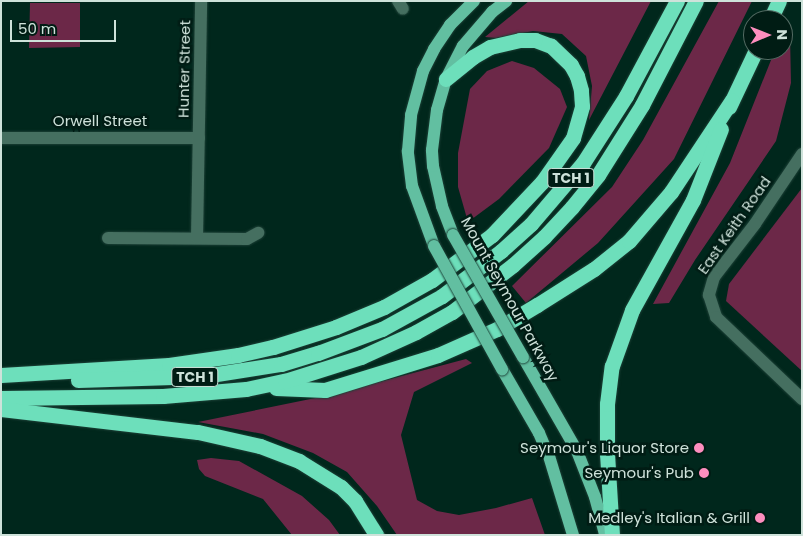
<!DOCTYPE html>
<style>
body{margin:0}
#map{position:relative;width:803px;height:536px;overflow:hidden;background:#00271c;font-family:Poppins,sans-serif}
div>[style]{position:absolute}
.green>*{inset:0;background:#6c2848}
.roads{filter:drop-shadow(0 0 1px #1d4137) drop-shadow(0 0 1px #1d4137)}
.minor>*{height:12px;margin:-6px;padding:0 6px;transform-origin:6px;border-radius:6px;background:#456f60}
.major>*{height:12px;margin:-6px;padding:0 6px;transform-origin:6px;border-radius:6px;background:#62bfa1}
.highway>*{height:15px;margin:-7.5px;padding:0 7.5px;transform-origin:7.5px;border-radius:7.5px;background:#6ddfbb}
.bridges{filter:drop-shadow(0 0 1px #1d4137) drop-shadow(0 0 1px #1d4137)}
.major-bridge>*{height:12px;margin:-6px;padding:0 6px;transform-origin:6px;border-radius:6px;background:#62bfa1}
.dots>*{width:14px;height:14px;translate:-50% -50%;box-sizing:border-box;border:2px solid #001c14;border-radius:50%}
span{translate:-50% -50%;white-space:nowrap;text-align:center;line-height:1.15;-webkit-text-stroke:5px #001c14;paint-order:stroke}
.shield-label span{padding:1px 4px;background:#001c14;border:1px solid;border-radius:4px;-webkit-text-stroke-width:0}
.shield-label{font-size:14px;color:#cee2da;font-weight:700}
.street-label{font-size:15px;color:#cee2da}
.poi-label{font-size:15px;color:#cee2da}
.right{translate:-100% -50%;text-align:right}
.frame{position:absolute;inset:0;border:2px solid #cee2da;pointer-events:none}
.north{position:absolute;left:743px;top:10px;width:50px;height:50px;box-sizing:border-box;background:#001c14;border:1px solid #526b63;border-radius:50%;rotate:89deg;font-size:14px;font-weight:700;line-height:20px;text-align:center;color:#cee2da}
.north::after{content:'';display:block;margin:auto;width:18px;height:22px;background:#fd8ebe;clip-path:polygon(50% 0,100% 100%,50% 72%,0 100%)}
.scale{position:absolute;left:10px;top:20px;width:106px;height:22px;box-sizing:border-box;border:2px solid #cee2da;border-top:0;padding-left:6px;font-size:15px;line-height:18px;white-space:nowrap;color:#cee2da;-webkit-text-stroke:4px #001c14;paint-order:stroke}
</style>
<div id="map">
<div class="green">
<div style="clip-path:polygon(529px 1px,651px 1px,589px 120px,592px 86px,586px 56px,562px 34px,533px 31px,496px 38px,485px 37px)"></div>
<div style="clip-path:polygon(719px 1px,752px 1px,674px 159px,598px 243px,526px 303px,512px 286px,612px 187px,643px 140px)"></div>
<div style="clip-path:polygon(30px 3px,80px 3px,80px 47px,29px 48px)"></div>
<div style="clip-path:polygon(784px 26px,790px 35px,791px 83px,776px 141px,695px 260px,669px 303px,653px 304px,730px 163px,775px 50px,783px 50px)"></div>
<div style="clip-path:polygon(512px 61px,534px 68px,560px 89px,567px 107px,549px 148px,499px 199px,468px 222px,458px 187px,458px 153px,470px 89px,487px 71px)"></div>
<div style="clip-path:polygon(802px 188px,802px 371px,726px 301px,729px 284px)"></div>
<div style="clip-path:polygon(466px 359px,472px 363px,414px 392px,401px 435px,417px 500px,437px 511px,459px 515px,496px 508px,532px 498px,545px 535px,397px 535px,377px 506px,347px 472px,313px 453px,263px 434px,198px 422px,330px 395px)"></div>
<div style="clip-path:polygon(211px 458px,239px 461px,302px 496px,329px 520px,340px 535px,292px 535px,263px 499px,205px 476px,199px 469px,197px 460px)"></div>
</div>
<div class="roads">
<div class="minor">
<div style="left:398px;top:1px;width:9px;rotate:58deg"></div>
<div style="left:1px;top:138px;width:198px"></div>
<div style="left:802px;top:154px;width:84px;rotate:123.9deg"></div>
<div style="left:755px;top:224px;width:67px;rotate:127.7deg"></div>
<div style="left:714px;top:277px;width:19px;rotate:106deg"></div>
<div style="left:709px;top:295px;width:23px;rotate:72deg"></div>
<div style="left:716px;top:317px;width:119px;rotate:43.6deg"></div>
<div style="left:108px;top:238px;width:139px;rotate:0.4deg"></div>
<div style="left:247px;top:239px;width:13px;rotate:-29deg"></div>
<div style="left:197px;top:238px;width:237px;rotate:-89deg"></div>
</div>
<div class="major">
<div style="left:453px;top:235px;width:31px;rotate:-111deg"></div>
<div style="left:442px;top:206px;width:41px;rotate:-102.7deg"></div>
<div style="left:433px;top:166px;width:16px;rotate:-94deg"></div>
<div style="left:432px;top:150px;width:40px;rotate:-82.9deg"></div>
<div style="left:437px;top:110px;width:32px;rotate:-74deg"></div>
<div style="left:446px;top:79px;width:37px;rotate:-63deg"></div>
<div style="left:463px;top:46px;width:45px;rotate:-49.5deg"></div>
<div style="left:492px;top:12px;width:18px;rotate:-38deg"></div>
<div style="left:434px;top:246px;width:64px;rotate:-110.1deg"></div>
<div style="left:412px;top:186px;width:35px;rotate:-97deg"></div>
<div style="left:408px;top:151px;width:36px;rotate:-85deg"></div>
<div style="left:411px;top:115px;width:46px;rotate:-74.7deg"></div>
<div style="left:423px;top:71px;width:25px;rotate:-63deg"></div>
<div style="left:434px;top:49px;width:29px;rotate:-56deg"></div>
<div style="left:450px;top:25px;width:34px;rotate:-45deg"></div>
<div style="left:523px;top:357px;width:108px;rotate:60.1deg"></div>
<div style="left:577px;top:451px;width:49px;rotate:68.6deg"></div>
<div style="left:595px;top:497px;width:39px;rotate:75deg"></div>
<div style="left:502px;top:369px;width:74px;rotate:60deg"></div>
<div style="left:539px;top:433px;width:25px;rotate:67deg"></div>
<div style="left:549px;top:456px;width:83px;rotate:73.1deg"></div>
</div>
<div class="highway">
<div style="left:770px;top:20px;width:21px;rotate:-65deg"></div>
<div style="left:729px;top:107px;width:63px;rotate:-64.7deg"></div>
<div style="left:1px;top:375px;width:168px;rotate:-3.4deg"></div>
<div style="left:169px;top:365px;width:70px;rotate:-8.2deg"></div>
<div style="left:238px;top:355px;width:36px;rotate:-13deg"></div>
<div style="left:273px;top:347px;width:66px;rotate:-17.6deg"></div>
<div style="left:336px;top:327px;width:52px;rotate:-22.6deg"></div>
<div style="left:384px;top:307px;width:55px;rotate:-29.4deg"></div>
<div style="left:432px;top:280px;width:75px;rotate:-36.9deg"></div>
<div style="left:492px;top:235px;width:73px;rotate:-46.7deg"></div>
<div style="left:542px;top:182px;width:54px;rotate:-54.8deg"></div>
<div style="left:573px;top:138px;width:33px;rotate:-74deg"></div>
<div style="left:582px;top:106px;width:16px;rotate:-94deg"></div>
<div style="left:581px;top:90px;width:15px;rotate:-106deg"></div>
<div style="left:577px;top:76px;width:13px;rotate:-119deg"></div>
<div style="left:571px;top:65px;width:28px;rotate:-136deg"></div>
<div style="left:551px;top:46px;width:17px;rotate:-159deg"></div>
<div style="left:535px;top:40px;width:15px;rotate:180deg"></div>
<div style="left:520px;top:40px;width:31px;rotate:167deg"></div>
<div style="left:490px;top:47px;width:20px;rotate:150deg"></div>
<div style="left:473px;top:57px;width:35px;rotate:141deg"></div>
<div style="left:78px;top:380px;width:126px;rotate:-1.8deg"></div>
<div style="left:204px;top:376px;width:78px;rotate:-8.9deg"></div>
<div style="left:281px;top:364px;width:39px;rotate:-17deg"></div>
<div style="left:318px;top:353px;width:68px;rotate:-20.6deg"></div>
<div style="left:382px;top:329px;width:68px;rotate:-28.8deg"></div>
<div style="left:442px;top:296px;width:74px;rotate:-37.3deg"></div>
<div style="left:501px;top:251px;width:40px;rotate:-42deg"></div>
<div style="left:531px;top:224px;width:80px;rotate:-49.6deg"></div>
<div style="left:583px;top:163px;width:80px;rotate:-57.3deg"></div>
<div style="left:626px;top:96px;width:108px;rotate:-61.8deg"></div>
<div style="left:276px;top:388px;width:49px;rotate:2.3deg"></div>
<div style="left:325px;top:390px;width:118px;rotate:-17.2deg"></div>
<div style="left:438px;top:355px;width:64px;rotate:-23.8deg"></div>
<div style="left:497px;top:329px;width:47px;rotate:-31deg"></div>
<div style="left:537px;top:305px;width:67px;rotate:-32.3deg"></div>
<div style="left:594px;top:269px;width:45px;rotate:-38.7deg"></div>
<div style="left:629px;top:241px;width:65px;rotate:-49.4deg"></div>
<div style="left:671px;top:192px;width:110px;rotate:-56.5deg"></div>
<div style="left:1px;top:398px;width:162px;rotate:-0.7deg"></div>
<div style="left:163px;top:396px;width:83px;rotate:-4.8deg"></div>
<div style="left:246px;top:389px;width:40px;rotate:-12deg"></div>
<div style="left:285px;top:381px;width:80px;rotate:-17.5deg"></div>
<div style="left:361px;top:357px;width:60px;rotate:-24.4deg"></div>
<div style="left:416px;top:332px;width:41px;rotate:-29.1deg"></div>
<div style="left:452px;top:312px;width:77px;rotate:-37.6deg"></div>
<div style="left:513px;top:265px;width:42px;rotate:-42.1deg"></div>
<div style="left:544px;top:237px;width:41px;rotate:-47deg"></div>
<div style="left:572px;top:207px;width:41px;rotate:-50.9deg"></div>
<div style="left:598px;top:175px;width:83px;rotate:-57.8deg"></div>
<div style="left:642px;top:105px;width:117px;rotate:-62.6deg"></div>
<div style="left:1px;top:409px;width:198px;rotate:6.7deg"></div>
<div style="left:198px;top:432px;width:64px;rotate:12.7deg"></div>
<div style="left:260px;top:446px;width:42px;rotate:21deg"></div>
<div style="left:299px;top:461px;width:49px;rotate:31.8deg"></div>
<div style="left:341px;top:487px;width:20px;rotate:45deg"></div>
<div style="left:355px;top:501px;width:40px;rotate:58deg"></div>
<div style="left:612px;top:535px;width:81px;rotate:-93.5deg"></div>
<div style="left:607px;top:454px;width:50px;rotate:-90deg"></div>
<div style="left:607px;top:404px;width:38px;rotate:-83deg"></div>
<div style="left:612px;top:366px;width:59px;rotate:-70.3deg"></div>
<div style="left:632px;top:310px;width:126px;rotate:-61deg"></div>
<div style="left:693px;top:200px;width:76px;rotate:-68.5deg"></div>
</div>
</div>
<div class="bridges">
<div class="major-bridge">
<div style="left:453px;top:235px;width:141px;rotate:60.2deg"></div>
<div style="left:434px;top:246px;width:141px;rotate:61.1deg"></div>
</div>
</div>
<div class="dots">
<div style="left:699px;top:448px;background:#fd8ebe"></div>
<div style="left:704px;top:473px;background:#fd8ebe"></div>
<div style="left:760px;top:518px;background:#fd8ebe"></div>
</div>
<div class="shield-label">
<span style="left:571px;top:178px">TCH 1</span>
<span style="left:195px;top:377px">TCH 1</span>
</div>
<div class="street-label">
<span style="left:184px;top:69px;rotate:-89deg">Hunter Street</span>
<span style="left:100px;top:121px">Orwell Street</span>
<span style="left:734px;top:225px;rotate:-55deg">East Keith Road</span>
<span style="left:510px;top:299px;rotate:61deg">Mount Seymour Parkway</span>
</div>
<div class="poi-label">
<span class="right" style="left:689px;top:448px">Seymour's Liquor Store</span>
<span class="right" style="left:694px;top:473px">Seymour's Pub</span>
<span class="right" style="left:750px;top:518px">Medley's Italian &amp; Grill</span>
</div>
<div class="frame"></div>
<div class="north">N</div>
<div class="scale">50 m</div>
</div>
